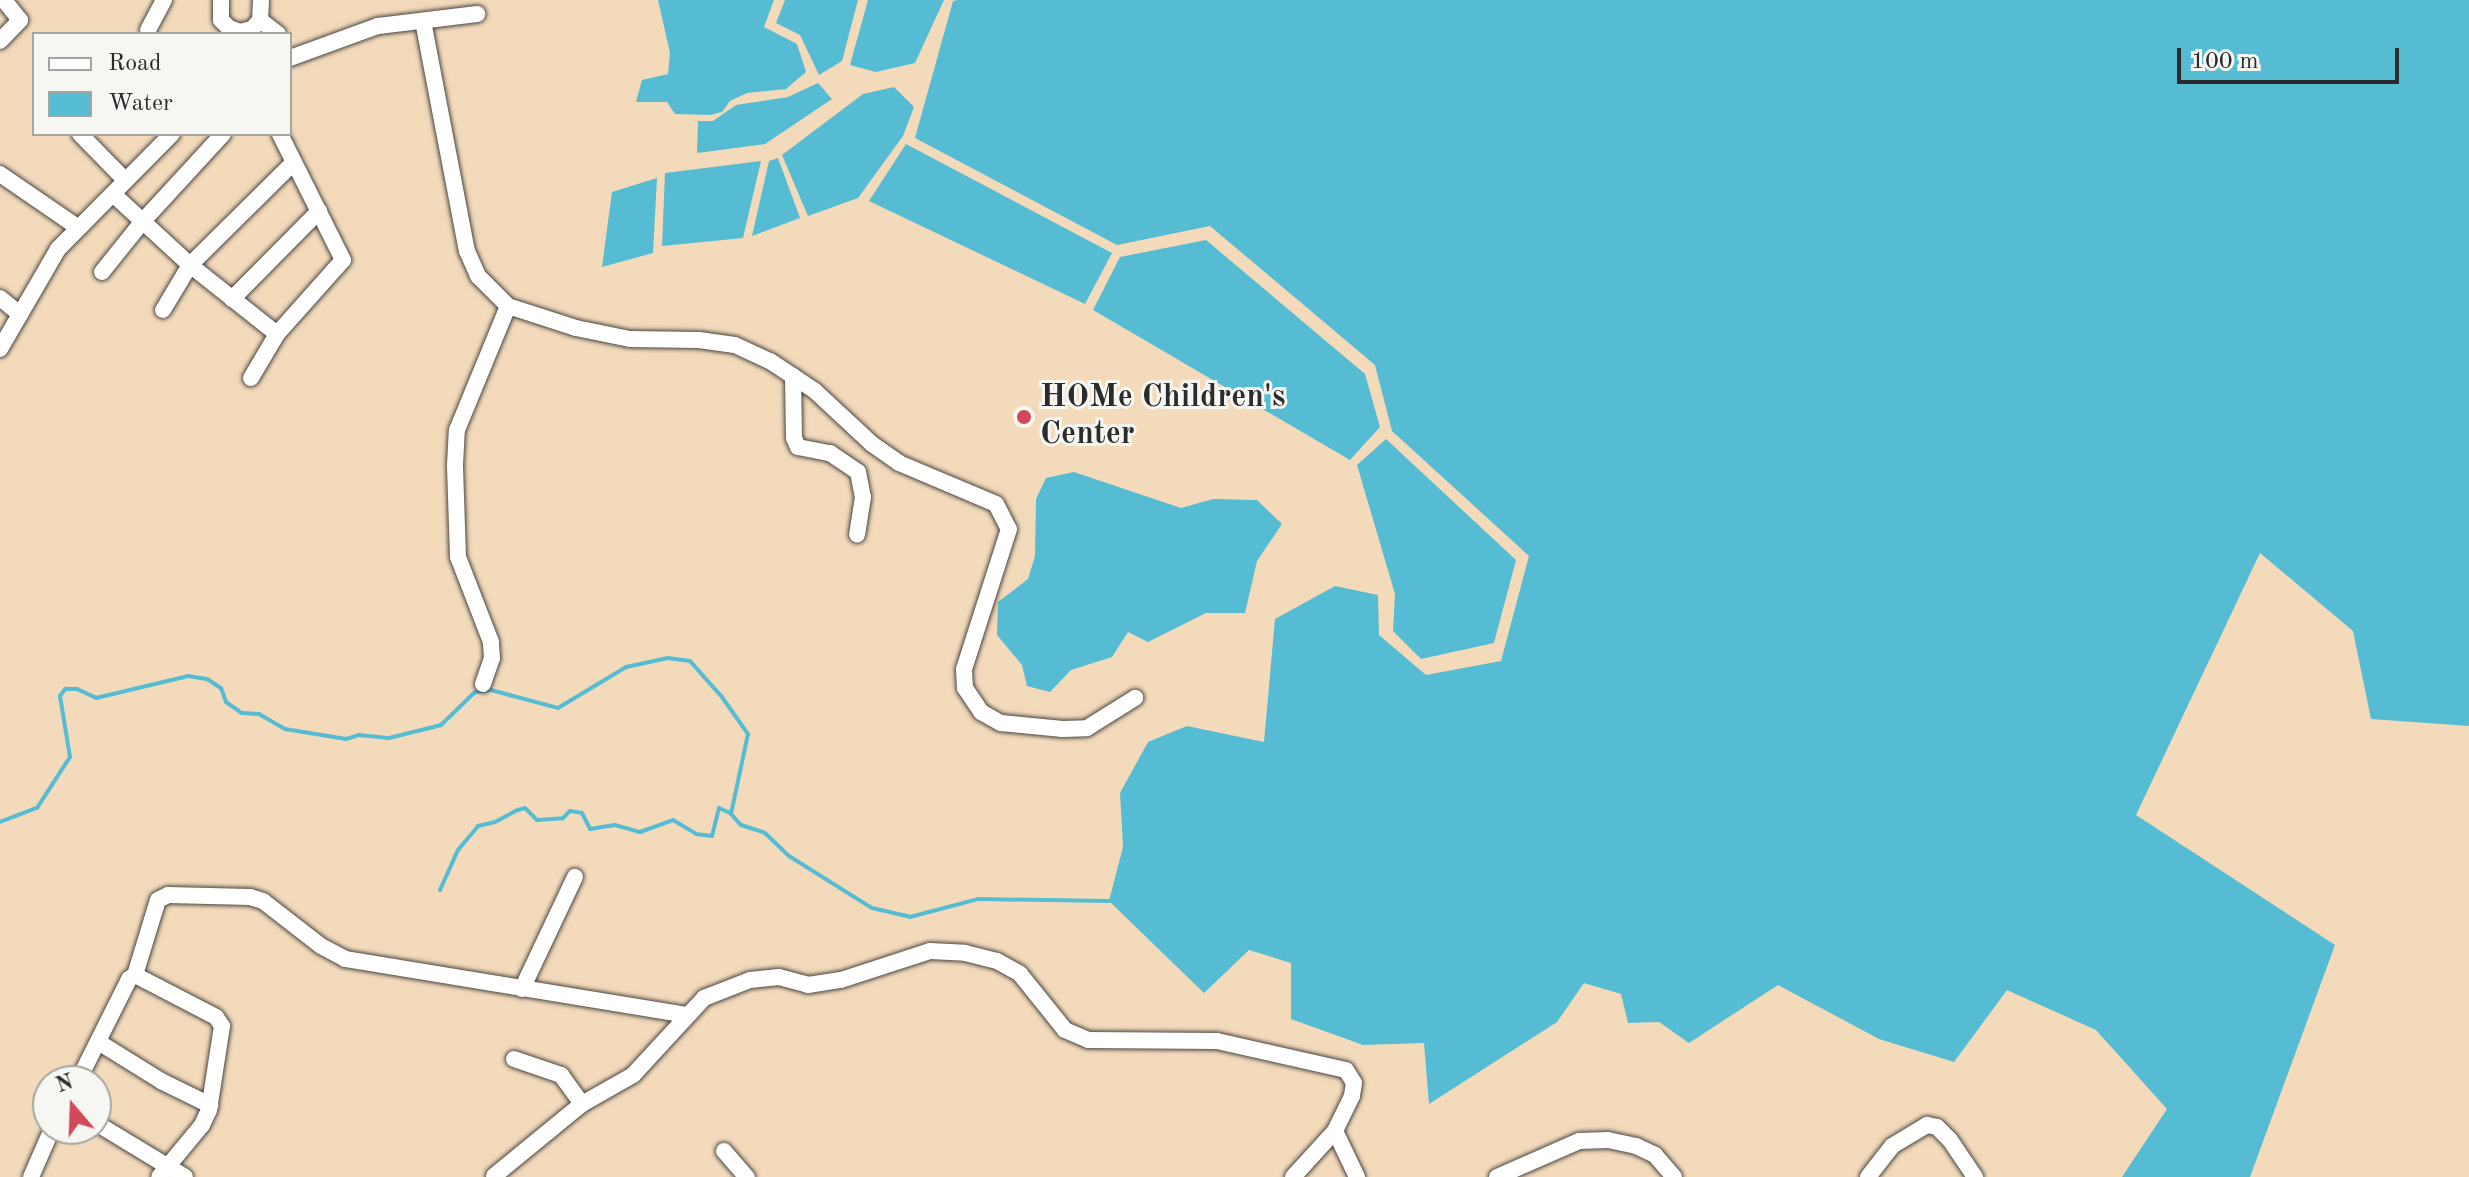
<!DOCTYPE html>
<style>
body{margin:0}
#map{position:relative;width:2469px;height:1177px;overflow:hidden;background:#f3dabb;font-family:"Old Standard TT",serif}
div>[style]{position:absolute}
.water>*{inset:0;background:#55bcd3}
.stream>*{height:4px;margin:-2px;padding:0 2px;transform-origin:2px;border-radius:2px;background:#55bcd3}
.roads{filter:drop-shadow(0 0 2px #494541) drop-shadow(0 0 2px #494541)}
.minor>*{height:16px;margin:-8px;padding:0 8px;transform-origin:8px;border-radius:8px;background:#fff}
.dots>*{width:22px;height:22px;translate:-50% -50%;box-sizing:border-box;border:4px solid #f6f6f2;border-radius:50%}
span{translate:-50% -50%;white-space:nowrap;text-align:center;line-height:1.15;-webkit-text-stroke:6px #f6f6f2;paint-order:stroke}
.poi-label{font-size:32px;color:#2b2b2b;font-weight:700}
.left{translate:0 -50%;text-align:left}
.legend{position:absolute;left:32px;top:32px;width:260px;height:104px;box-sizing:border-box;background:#f6f6f2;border:2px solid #a5a5a2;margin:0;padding:10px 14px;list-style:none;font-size:24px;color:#2b2b2b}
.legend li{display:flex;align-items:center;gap:16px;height:40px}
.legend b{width:40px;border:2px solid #a5a5a2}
.north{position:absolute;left:32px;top:1065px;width:80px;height:80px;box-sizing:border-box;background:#f6f6f2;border:2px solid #a5a5a2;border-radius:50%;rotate:341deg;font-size:22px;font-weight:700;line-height:32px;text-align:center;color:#2b2b2b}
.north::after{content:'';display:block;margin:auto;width:28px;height:36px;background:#d1495b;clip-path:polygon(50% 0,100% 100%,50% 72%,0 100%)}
.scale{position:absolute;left:2177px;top:48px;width:222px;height:36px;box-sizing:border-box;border:4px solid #2b2b2b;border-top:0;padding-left:10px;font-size:24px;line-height:28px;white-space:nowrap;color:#2b2b2b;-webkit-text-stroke:6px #f6f6f2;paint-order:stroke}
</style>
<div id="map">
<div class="water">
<div style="clip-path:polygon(658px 0,774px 0,764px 27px,797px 44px,806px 72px,786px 89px,747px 93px,730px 101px,722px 112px,710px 115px,675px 114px,667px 102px,636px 102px,642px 80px,668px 74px,670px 53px)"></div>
<div style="clip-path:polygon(785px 0,858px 0,842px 61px,819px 75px,800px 35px,776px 23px)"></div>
<div style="clip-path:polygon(868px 0,944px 0,915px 63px,876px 72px,850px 65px)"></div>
<div style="clip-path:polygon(958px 0,2469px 0,2469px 726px,2371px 719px,2353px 631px,2260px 553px,2136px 815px,2335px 945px,2250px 1177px,2122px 1177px,2167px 1109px,2096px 1030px,2007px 990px,1954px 1062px,1879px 1039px,1778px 985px,1689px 1043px,1659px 1022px,1628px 1023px,1621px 994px,1584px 983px,1557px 1022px,1429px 1104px,1424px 1043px,1363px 1045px,1291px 1019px,1291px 963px,1249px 950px,1204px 993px,1109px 901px,1123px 847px,1120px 793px,1148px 742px,1187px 726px,1264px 742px,1275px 619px,1335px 586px,1378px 595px,1379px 635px,1426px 675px,1501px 661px,1529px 556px,1392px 431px,1375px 365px,1210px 226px,1117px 245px,915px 138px,953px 1px)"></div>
<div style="clip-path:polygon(818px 83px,832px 99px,765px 144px,697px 153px,698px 121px,713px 121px,736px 105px,788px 97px)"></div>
<div style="clip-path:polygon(894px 87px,914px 107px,903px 136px,858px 198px,808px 216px,782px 155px,863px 94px)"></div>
<div style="clip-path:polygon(906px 144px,1112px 253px,1085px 304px,869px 201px)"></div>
<div style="clip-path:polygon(778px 158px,800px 218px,752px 236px,769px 161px)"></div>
<div style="clip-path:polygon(761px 161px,743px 238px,662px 246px,665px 173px)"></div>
<div style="clip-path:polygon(657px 178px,653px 253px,602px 267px,612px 192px)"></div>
<div style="clip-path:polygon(1206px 240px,1365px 374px,1380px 427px,1350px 460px,1093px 310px,1120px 257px)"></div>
<div style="clip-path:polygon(1386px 439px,1516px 560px,1494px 643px,1421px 659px,1393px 631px,1395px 594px,1357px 465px)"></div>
<div style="clip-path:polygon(1074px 472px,1181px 508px,1213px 499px,1257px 500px,1282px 524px,1257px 561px,1245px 613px,1206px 613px,1148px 642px,1128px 632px,1112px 657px,1071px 670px,1050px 692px,1027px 686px,1022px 665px,997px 635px,998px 602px,1028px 579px,1035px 556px,1036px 499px,1046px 478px)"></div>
</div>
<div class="stream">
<div style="left:0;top:822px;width:40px;rotate:-21deg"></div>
<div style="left:37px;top:808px;width:61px;rotate:-57.1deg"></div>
<div style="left:70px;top:757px;width:62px;rotate:-99.3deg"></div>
<div style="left:60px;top:696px;width:9px;rotate:-54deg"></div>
<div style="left:65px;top:689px;width:12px"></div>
<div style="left:77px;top:689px;width:21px;rotate:25deg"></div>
<div style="left:96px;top:698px;width:95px;rotate:-13.4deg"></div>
<div style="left:188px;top:676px;width:19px;rotate:9deg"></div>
<div style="left:207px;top:679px;width:17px;rotate:33deg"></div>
<div style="left:221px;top:688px;width:15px;rotate:70deg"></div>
<div style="left:226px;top:702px;width:19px;rotate:35deg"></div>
<div style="left:242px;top:713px;width:17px;rotate:3deg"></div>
<div style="left:259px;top:714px;width:30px;rotate:30deg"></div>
<div style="left:285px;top:729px;width:62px;rotate:9.3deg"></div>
<div style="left:346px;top:739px;width:14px;rotate:-17deg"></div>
<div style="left:359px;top:735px;width:30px;rotate:6deg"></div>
<div style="left:389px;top:738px;width:54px;rotate:-14deg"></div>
<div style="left:441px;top:725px;width:47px;rotate:-44.1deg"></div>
<div style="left:475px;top:692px;width:16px;rotate:-7deg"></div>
<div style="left:491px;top:690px;width:69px;rotate:15deg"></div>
<div style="left:558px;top:708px;width:79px;rotate:-31.1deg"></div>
<div style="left:626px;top:667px;width:43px;rotate:-12.1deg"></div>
<div style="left:668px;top:658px;width:22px;rotate:8deg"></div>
<div style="left:690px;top:661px;width:48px;rotate:48.4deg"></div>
<div style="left:722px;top:697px;width:45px;rotate:54.9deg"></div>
<div style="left:748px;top:734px;width:82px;rotate:102deg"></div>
<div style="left:731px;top:814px;width:15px;rotate:48deg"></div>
<div style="left:741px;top:825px;width:25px;rotate:18deg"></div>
<div style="left:765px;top:833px;width:33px;rotate:44deg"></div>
<div style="left:789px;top:856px;width:98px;rotate:32.1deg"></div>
<div style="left:872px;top:908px;width:39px;rotate:13deg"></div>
<div style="left:910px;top:917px;width:70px;rotate:-14.8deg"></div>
<div style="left:978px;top:899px;width:131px;rotate:0.9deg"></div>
<div style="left:440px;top:890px;width:44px;rotate:-65.8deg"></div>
<div style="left:458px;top:850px;width:31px;rotate:-50deg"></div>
<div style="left:478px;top:826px;width:17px;rotate:-13deg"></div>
<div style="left:495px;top:822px;width:26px;rotate:-28deg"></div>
<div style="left:518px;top:810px;width:7px;rotate:-16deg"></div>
<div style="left:525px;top:808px;width:17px;rotate:45deg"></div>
<div style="left:537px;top:820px;width:26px;rotate:-4deg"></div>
<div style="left:563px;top:818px;width:10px;rotate:-45deg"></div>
<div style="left:570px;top:811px;width:12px;rotate:9deg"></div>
<div style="left:582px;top:813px;width:18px;rotate:63deg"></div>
<div style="left:590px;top:829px;width:25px;rotate:-9deg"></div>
<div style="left:615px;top:825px;width:26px;rotate:16deg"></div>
<div style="left:640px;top:832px;width:35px;rotate:-20deg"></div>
<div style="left:673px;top:820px;width:27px;rotate:31deg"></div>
<div style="left:696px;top:834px;width:16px;rotate:7deg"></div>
<div style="left:712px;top:836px;width:29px;rotate:-76deg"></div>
<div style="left:719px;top:808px;width:12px;rotate:24deg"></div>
</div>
<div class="roads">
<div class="minor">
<div style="left:221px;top:0;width:20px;rotate:90deg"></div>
<div style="left:221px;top:20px;width:11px;rotate:45deg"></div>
<div style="left:229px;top:28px;width:12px;rotate:20deg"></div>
<div style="left:240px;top:32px;width:12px;rotate:-14deg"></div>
<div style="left:252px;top:29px;width:12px;rotate:-48deg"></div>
<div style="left:260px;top:20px;width:20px;rotate:-87deg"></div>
<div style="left:260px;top:20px;width:23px;rotate:38deg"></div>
<div style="left:423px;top:21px;width:234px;rotate:79.2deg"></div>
<div style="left:467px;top:251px;width:27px;rotate:66deg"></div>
<div style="left:478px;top:276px;width:42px;rotate:45deg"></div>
<div style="left:508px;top:306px;width:71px;rotate:17.9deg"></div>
<div style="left:576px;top:328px;width:55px;rotate:11.5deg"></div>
<div style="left:630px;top:339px;width:69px;rotate:0.8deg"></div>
<div style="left:699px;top:340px;width:36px;rotate:8deg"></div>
<div style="left:735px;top:345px;width:38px;rotate:25deg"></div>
<div style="left:770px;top:361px;width:54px;rotate:33.7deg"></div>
<div style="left:815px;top:391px;width:78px;rotate:42.9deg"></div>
<div style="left:872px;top:444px;width:33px;rotate:35deg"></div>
<div style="left:899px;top:463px;width:105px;rotate:22.9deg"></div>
<div style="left:996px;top:504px;width:28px;rotate:63deg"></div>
<div style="left:1009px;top:529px;width:147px;rotate:107.8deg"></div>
<div style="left:964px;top:669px;width:19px;rotate:87deg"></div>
<div style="left:965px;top:688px;width:29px;rotate:56deg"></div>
<div style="left:981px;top:712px;width:23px;rotate:29deg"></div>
<div style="left:1001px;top:723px;width:62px;rotate:5.5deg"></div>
<div style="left:1063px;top:729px;width:24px;rotate:-2deg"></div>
<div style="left:1087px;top:728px;width:57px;rotate:-32deg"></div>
<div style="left:148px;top:30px;width:34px;rotate:-62deg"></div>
<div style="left:0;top:41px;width:29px;rotate:-46deg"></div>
<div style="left:20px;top:20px;width:26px;rotate:-129deg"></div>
<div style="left:290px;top:58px;width:94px;rotate:-20deg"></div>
<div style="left:378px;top:26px;width:100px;rotate:-6.9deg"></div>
<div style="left:80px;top:134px;width:64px;rotate:45.6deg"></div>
<div style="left:0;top:174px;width:93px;rotate:34.5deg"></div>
<div style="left:113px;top:194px;width:105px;rotate:42.7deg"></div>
<div style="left:190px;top:265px;width:111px;rotate:38.4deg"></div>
<div style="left:102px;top:272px;width:65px;rotate:-51.2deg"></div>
<div style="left:143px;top:221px;width:118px;rotate:-47.4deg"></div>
<div style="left:0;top:298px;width:26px;rotate:39deg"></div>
<div style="left:232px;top:299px;width:124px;rotate:-45.3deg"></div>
<div style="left:163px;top:310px;width:52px;rotate:-59deg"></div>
<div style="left:190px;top:265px;width:146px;rotate:-44.7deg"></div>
<div style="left:0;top:349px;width:116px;rotate:-59.9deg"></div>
<div style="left:58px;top:249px;width:162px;rotate:-45.3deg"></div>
<div style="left:793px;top:376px;width:62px;rotate:89.1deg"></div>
<div style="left:794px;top:438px;width:10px;rotate:66deg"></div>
<div style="left:798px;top:447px;width:33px;rotate:11deg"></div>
<div style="left:830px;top:453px;width:34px;rotate:34deg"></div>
<div style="left:858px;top:472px;width:25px;rotate:79deg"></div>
<div style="left:863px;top:497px;width:38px;rotate:99deg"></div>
<div style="left:251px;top:378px;width:51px;rotate:-59.4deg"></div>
<div style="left:277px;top:334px;width:99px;rotate:-48.3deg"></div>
<div style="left:343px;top:260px;width:141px;rotate:-116.6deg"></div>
<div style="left:483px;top:684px;width:28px;rotate:-71deg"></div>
<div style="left:492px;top:658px;width:16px;rotate:-94deg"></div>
<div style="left:491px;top:642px;width:91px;rotate:-111.2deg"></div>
<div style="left:458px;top:557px;width:92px;rotate:-91.9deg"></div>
<div style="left:455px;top:465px;width:35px;rotate:-87deg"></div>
<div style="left:457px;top:430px;width:134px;rotate:-67.6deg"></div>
<div style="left:135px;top:975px;width:91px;rotate:27.4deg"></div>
<div style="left:216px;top:1017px;width:11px;rotate:56deg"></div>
<div style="left:222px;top:1026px;width:85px;rotate:98.8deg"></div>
<div style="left:209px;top:1110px;width:17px;rotate:115deg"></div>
<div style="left:202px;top:1125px;width:67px;rotate:129.6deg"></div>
<div style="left:522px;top:989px;width:124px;rotate:-64.7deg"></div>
<div style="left:100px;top:1043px;width:72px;rotate:31.9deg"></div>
<div style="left:161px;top:1081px;width:55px;rotate:26.1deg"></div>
<div style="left:514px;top:1059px;width:50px;rotate:18.8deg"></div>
<div style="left:561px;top:1075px;width:36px;rotate:54deg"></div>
<div style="left:78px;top:1081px;width:114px;rotate:-63.4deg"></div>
<div style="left:129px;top:979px;width:7px;rotate:-34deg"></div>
<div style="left:135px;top:975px;width:78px;rotate:-73deg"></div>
<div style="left:158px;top:900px;width:11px;rotate:-27deg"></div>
<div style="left:168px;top:895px;width:82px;rotate:1.4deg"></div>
<div style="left:250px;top:897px;width:14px;rotate:17deg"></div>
<div style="left:263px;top:901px;width:73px;rotate:37.8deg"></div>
<div style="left:321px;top:946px;width:27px;rotate:28deg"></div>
<div style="left:345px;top:959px;width:347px;rotate:9.3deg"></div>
<div style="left:96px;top:1123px;width:104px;rotate:31.2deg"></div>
<div style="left:724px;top:1151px;width:35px;rotate:49deg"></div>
<div style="left:494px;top:1176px;width:114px;rotate:-39.3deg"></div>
<div style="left:582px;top:1104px;width:59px;rotate:-29.6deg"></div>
<div style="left:633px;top:1075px;width:105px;rotate:-47.3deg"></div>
<div style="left:704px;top:998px;width:49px;rotate:-21.4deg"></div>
<div style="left:750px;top:980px;width:29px;rotate:-6deg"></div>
<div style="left:779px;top:977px;width:30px;rotate:15deg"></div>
<div style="left:808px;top:985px;width:33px;rotate:-9deg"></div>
<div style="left:841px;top:980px;width:94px;rotate:-18deg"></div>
<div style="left:930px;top:951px;width:35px;rotate:3deg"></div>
<div style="left:965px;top:953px;width:33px;rotate:14deg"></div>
<div style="left:997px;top:961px;width:26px;rotate:29deg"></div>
<div style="left:1020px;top:974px;width:72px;rotate:51.2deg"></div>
<div style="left:1065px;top:1030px;width:25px;rotate:23deg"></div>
<div style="left:1088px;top:1040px;width:129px;rotate:0.4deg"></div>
<div style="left:1217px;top:1041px;width:132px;rotate:12.7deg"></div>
<div style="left:1346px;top:1070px;width:15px;rotate:58deg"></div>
<div style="left:1354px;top:1083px;width:13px;rotate:99deg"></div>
<div style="left:1352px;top:1096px;width:39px;rotate:116deg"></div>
<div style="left:1335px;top:1131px;width:51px;rotate:64.4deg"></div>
<div style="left:31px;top:1177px;width:52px;rotate:-66.4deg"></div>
<div style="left:1293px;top:1177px;width:62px;rotate:-47.6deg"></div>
<div style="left:1497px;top:1177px;width:90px;rotate:-23.7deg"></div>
<div style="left:1579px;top:1141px;width:29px;rotate:-2deg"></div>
<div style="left:1608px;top:1140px;width:29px;rotate:12deg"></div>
<div style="left:1636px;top:1146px;width:21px;rotate:25deg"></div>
<div style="left:1655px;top:1155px;width:29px;rotate:49deg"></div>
<div style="left:1868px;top:1177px;width:39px;rotate:-52deg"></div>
<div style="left:1892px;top:1146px;width:41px;rotate:-31deg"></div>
<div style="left:1927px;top:1125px;width:10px;rotate:11deg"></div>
<div style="left:1937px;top:1127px;width:18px;rotate:45deg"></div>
<div style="left:1950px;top:1140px;width:45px;rotate:56deg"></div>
</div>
</div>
<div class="dots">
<div style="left:1024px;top:417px;background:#d1495b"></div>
</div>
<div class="poi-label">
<span class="left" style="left:1040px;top:417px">HOMe Children's<br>Center</span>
</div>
<ul class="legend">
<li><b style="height:10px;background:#fff"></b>Road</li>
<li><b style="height:22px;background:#55bcd3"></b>Water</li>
</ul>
<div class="north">N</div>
<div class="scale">100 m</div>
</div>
